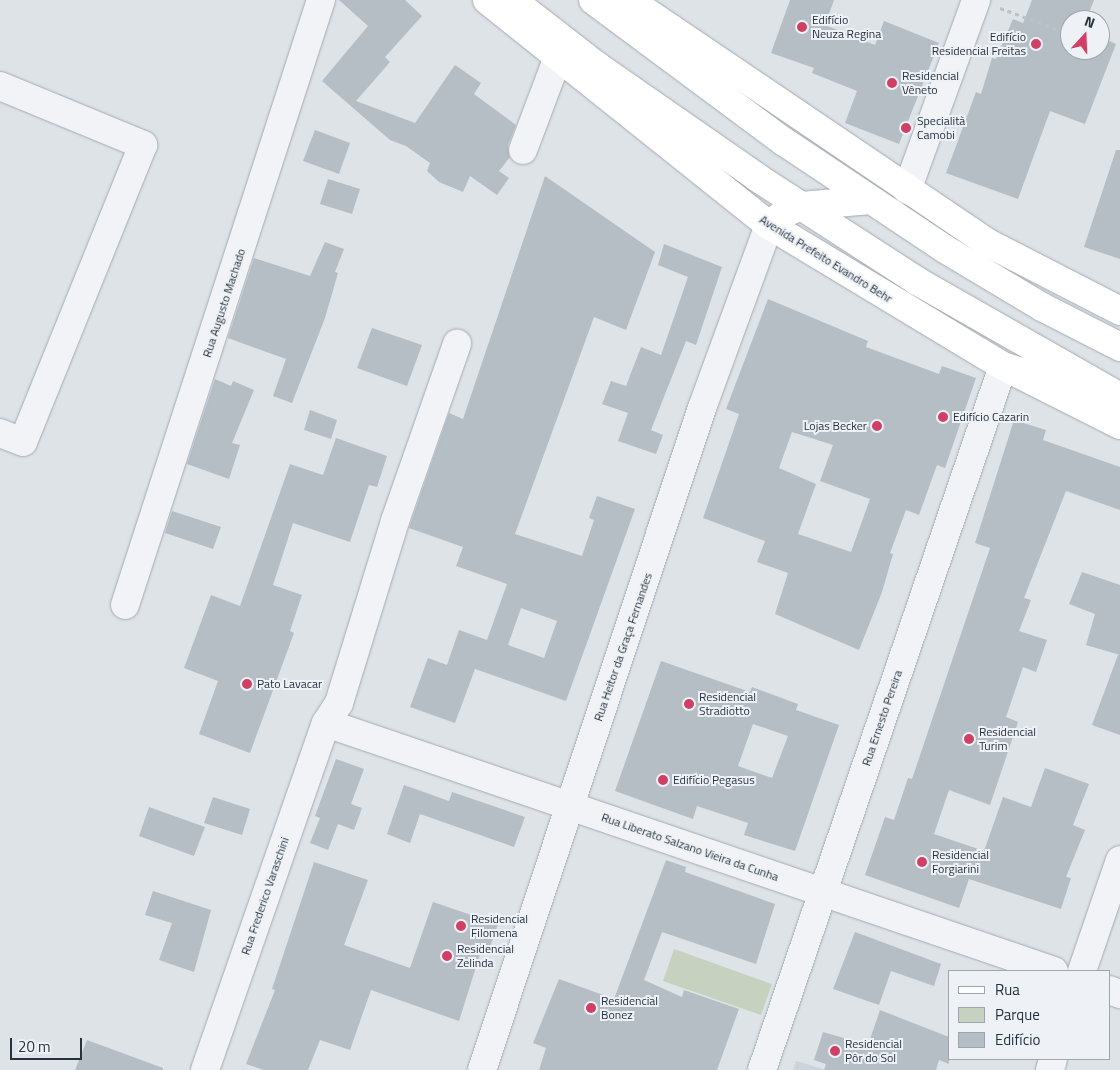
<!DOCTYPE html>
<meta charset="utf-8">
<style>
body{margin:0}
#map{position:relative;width:1120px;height:1070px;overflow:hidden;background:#dee3e8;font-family:"Titillium Web",sans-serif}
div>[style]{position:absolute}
.built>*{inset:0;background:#ccd3da}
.green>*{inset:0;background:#c6d2bf}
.building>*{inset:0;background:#b5bdc5}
.path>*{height:3px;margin-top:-1.5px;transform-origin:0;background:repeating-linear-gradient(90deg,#bcc1c6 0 4px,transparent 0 8px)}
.roads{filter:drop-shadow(0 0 1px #a3aab2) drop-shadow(0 0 1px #a3aab2)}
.minor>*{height:28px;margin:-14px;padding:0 14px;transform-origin:14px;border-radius:14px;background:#f1f3f6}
.major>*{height:28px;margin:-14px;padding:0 14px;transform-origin:14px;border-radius:14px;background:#fff}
.highway>*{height:28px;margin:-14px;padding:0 14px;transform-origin:14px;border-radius:14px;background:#fff}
.dots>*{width:14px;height:14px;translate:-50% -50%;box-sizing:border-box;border:2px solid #eef2f6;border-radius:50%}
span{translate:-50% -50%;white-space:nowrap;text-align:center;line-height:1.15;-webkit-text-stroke:4px #eef2f6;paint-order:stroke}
.poi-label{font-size:12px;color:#27323f}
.left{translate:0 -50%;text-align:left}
.right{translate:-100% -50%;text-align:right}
.street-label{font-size:12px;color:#27323f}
.legend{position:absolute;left:948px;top:970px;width:162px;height:90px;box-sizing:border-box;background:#eef2f6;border:1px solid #9ea5ad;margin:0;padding:6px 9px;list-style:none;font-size:15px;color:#27323f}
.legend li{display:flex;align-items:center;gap:10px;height:25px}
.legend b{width:25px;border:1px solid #9ea5ad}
.north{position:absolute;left:1060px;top:10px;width:50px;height:50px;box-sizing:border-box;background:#eef2f6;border:1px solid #9ea5ad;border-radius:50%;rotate:20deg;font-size:14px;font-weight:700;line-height:20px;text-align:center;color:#27323f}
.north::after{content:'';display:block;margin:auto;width:18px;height:22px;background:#d04065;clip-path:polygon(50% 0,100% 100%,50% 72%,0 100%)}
.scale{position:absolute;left:10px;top:1038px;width:72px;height:22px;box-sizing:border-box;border:2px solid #27323f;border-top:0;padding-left:6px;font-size:15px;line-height:18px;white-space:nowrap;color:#27323f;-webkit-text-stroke:4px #eef2f6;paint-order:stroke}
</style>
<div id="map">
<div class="built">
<div style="clip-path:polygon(796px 1061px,827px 1070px,793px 1070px)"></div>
</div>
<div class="green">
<div style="clip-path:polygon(674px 949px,772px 984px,761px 1015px,663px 981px)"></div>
</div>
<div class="building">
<div style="clip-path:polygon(339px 0,405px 0,422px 16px,385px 57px,390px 62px,356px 101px,415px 123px,455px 65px,481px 83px,474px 94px,516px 125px,508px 145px,510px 157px,499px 171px,509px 178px,497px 195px,470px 176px,463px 192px,439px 182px,427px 171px,430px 163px,406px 146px,390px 140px,322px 81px,368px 26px)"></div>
<div style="clip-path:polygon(790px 0,834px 0,825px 25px,875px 45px,884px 21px,939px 43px,899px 144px,845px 123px,857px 91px,812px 73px,814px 68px,771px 53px)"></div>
<div style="clip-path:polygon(1032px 0,1094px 0,1086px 20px,1070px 20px,1070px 50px,1100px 50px,1100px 37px,1116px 44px,1085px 124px,1050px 111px,1018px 199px,946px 173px,976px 92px,981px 94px,992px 58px,996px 59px,1013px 19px,1023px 23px)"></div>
<div style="clip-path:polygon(315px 130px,350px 143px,339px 174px,303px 161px)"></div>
<div style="clip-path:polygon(1116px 150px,1120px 150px,1120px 259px,1084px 247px)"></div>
<div style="clip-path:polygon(evenodd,545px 176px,655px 252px,626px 330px,594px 317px,515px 534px,582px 556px,594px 520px,589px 518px,597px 496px,635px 509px,566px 701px,475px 669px,455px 723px,410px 707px,428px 658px,447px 665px,459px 630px,487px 640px,507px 584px,456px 566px,463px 547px,409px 528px,449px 413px,463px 419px,545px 176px,521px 608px,557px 621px,544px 658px,508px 645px,521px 608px)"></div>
<div style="clip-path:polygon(328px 179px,360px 189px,352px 214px,320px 204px)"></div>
<div style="clip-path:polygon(325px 242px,344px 249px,335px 272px,338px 273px,325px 318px,292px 403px,273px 396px,286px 359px,228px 338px,254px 258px,310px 276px)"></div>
<div style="clip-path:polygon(664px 244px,722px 267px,696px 345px,686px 341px,651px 430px,663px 435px,656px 454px,618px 441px,628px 413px,602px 404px,611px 381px,626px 386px,641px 347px,661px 355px,688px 277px,658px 265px)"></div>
<div style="clip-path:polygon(evenodd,768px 299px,868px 341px,866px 347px,939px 374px,942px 366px,976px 378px,945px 468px,937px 465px,919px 515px,906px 510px,890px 553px,893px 554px,882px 592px,859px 650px,775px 614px,788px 573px,757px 562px,765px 541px,703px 518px,739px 414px,726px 409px,768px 299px,792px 432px,833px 445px,820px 481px,870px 499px,851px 552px,798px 534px,816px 484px,779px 468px,792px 432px)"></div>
<div style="clip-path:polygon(372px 328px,422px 345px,407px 386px,357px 368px)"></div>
<div style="clip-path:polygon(215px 379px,231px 386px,233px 381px,254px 390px,232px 443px,240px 445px,229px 479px,187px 464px)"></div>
<div style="clip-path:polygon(310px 410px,337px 420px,331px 439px,304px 430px)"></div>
<div style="clip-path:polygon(1014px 420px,1046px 430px,1043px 440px,1120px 467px,1120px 510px,1066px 491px,1024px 598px,1031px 600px,1019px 631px,1047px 640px,1036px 672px,1023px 667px,1006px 717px,1018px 722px,990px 805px,949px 790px,934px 834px,984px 851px,1003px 797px,1031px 807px,1045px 768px,1089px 784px,1073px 825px,1085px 830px,1066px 877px,1071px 878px,1061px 909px,969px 879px,959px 908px,865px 875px,885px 817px,894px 820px,908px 778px,912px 779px,990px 548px,975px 543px)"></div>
<div style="clip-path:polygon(336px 438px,387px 456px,377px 487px,369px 485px,350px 542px,293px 523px,273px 585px,302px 595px,290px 631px,294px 633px,250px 753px,199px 734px,218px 681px,184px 668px,211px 595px,240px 606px,290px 464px,323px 475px)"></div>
<div style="clip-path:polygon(172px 511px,221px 527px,213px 549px,165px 533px)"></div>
<div style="clip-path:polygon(1082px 572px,1120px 585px,1120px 655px,1086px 645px,1095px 614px,1069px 604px)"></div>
<div style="clip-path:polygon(1118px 655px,1120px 655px,1120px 735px,1092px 725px)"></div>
<div style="clip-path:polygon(evenodd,661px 661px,750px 692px,752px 687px,798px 704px,796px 710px,839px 725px,795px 851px,744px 835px,748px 823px,697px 806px,693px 819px,615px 791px,661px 661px,753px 724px,788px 736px,772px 778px,738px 766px,753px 724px)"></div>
<div style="clip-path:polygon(336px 759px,364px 769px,351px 804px,362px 808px,354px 830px,338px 824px,328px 850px,310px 843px,320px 818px,315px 816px)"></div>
<div style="clip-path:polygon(404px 785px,449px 801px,452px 792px,525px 817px,514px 847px,420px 814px,410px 843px,387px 834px)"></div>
<div style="clip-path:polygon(213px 797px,250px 809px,242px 835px,204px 823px)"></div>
<div style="clip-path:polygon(149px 807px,205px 827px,194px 856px,139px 836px)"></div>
<div style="clip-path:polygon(666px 860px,686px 867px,685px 872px,775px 904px,756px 964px,662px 932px,644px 980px,682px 997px,684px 990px,739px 1009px,717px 1070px,539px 1070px,546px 1048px,533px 1043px,559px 979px,614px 999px)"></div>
<div style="clip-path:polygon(314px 862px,368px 880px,344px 945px,410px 968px,433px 902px,498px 924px,489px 950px,482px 948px,459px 1021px,371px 990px,350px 1050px,320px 1040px,308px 1070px,264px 1070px,246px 1064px,275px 990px,272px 989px)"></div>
<div style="clip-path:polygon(153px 891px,211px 910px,194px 972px,159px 960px,172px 923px,145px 915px)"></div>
<div style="clip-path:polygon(855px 932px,941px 964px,934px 986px,891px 971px,879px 1005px,833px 989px)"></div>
<div style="clip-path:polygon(880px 1010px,949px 1037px,949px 1064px,939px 1060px,936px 1070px,824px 1070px,826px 1064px,814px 1060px,823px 1032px,868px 1045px)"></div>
<div style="clip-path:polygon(87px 1040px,163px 1068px,163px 1070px,75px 1070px)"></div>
</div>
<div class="path">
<div style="left:1000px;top:8px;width:75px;rotate:20.4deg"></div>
</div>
<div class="roads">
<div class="minor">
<div style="left:0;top:86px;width:155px;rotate:22.4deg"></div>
<div style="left:143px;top:145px;width:320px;rotate:112deg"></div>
<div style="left:23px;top:442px;width:25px;rotate:-159deg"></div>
<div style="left:523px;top:150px;width:99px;rotate:-69.4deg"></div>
<div style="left:907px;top:190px;width:202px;rotate:-70deg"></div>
<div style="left:125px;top:605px;width:636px;rotate:-72.05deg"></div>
<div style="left:326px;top:723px;width:769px;rotate:18.81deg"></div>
<div style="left:1082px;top:971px;width:117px;rotate:-71.1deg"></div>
<div style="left:1109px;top:990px;width:12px;rotate:20deg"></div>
<div style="left:205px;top:1070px;width:367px;rotate:-70.8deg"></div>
<div style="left:326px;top:723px;width:24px;rotate:-57deg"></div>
<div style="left:339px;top:703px;width:190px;rotate:-72.9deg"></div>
<div style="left:395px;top:521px;width:188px;rotate:-70.7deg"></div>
<div style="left:482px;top:1070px;width:698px;rotate:-71.62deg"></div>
<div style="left:702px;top:408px;width:195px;rotate:-69.9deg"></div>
<div style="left:762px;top:1070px;width:744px;rotate:-71.1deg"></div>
<div style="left:1050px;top:1070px;width:11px;rotate:-75deg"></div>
</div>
<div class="major">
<div style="left:487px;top:0;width:361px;rotate:38.6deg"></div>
<div style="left:769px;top:225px;width:273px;rotate:31.1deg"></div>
<div style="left:1003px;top:366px;width:131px;rotate:26.8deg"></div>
<div style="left:629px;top:0;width:431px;rotate:34.1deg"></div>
<div style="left:986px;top:242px;width:151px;rotate:27.2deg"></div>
</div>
<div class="highway">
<div style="left:512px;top:0;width:108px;rotate:37.8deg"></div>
<div style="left:597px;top:66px;width:196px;rotate:34.8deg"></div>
<div style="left:758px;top:178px;width:189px;rotate:32.9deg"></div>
<div style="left:917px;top:281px;width:234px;rotate:29.7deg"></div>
<div style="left:593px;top:0;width:237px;rotate:36.6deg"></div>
<div style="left:783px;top:141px;width:195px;rotate:33.7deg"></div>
<div style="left:945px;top:249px;width:113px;rotate:30.9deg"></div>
<div style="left:1042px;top:307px;width:88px;rotate:27.1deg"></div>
<div style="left:769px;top:225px;width:18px;rotate:-38deg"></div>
<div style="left:783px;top:214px;width:20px;rotate:-24deg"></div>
<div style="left:801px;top:206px;width:70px;rotate:-4.9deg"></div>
<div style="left:1003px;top:366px;width:84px;rotate:17.4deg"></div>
</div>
</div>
<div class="dots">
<div style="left:802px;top:27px;background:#d04065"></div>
<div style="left:1036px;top:44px;background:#d04065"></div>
<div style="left:892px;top:83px;background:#d04065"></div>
<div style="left:906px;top:128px;background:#d04065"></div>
<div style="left:943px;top:417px;background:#d04065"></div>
<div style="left:877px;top:426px;background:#d04065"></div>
<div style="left:247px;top:684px;background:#d04065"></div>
<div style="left:689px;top:704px;background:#d04065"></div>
<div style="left:969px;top:739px;background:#d04065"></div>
<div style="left:663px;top:780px;background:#d04065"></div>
<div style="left:922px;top:862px;background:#d04065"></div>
<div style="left:461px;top:926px;background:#d04065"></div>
<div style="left:447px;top:956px;background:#d04065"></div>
<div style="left:591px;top:1008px;background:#d04065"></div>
<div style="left:835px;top:1051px;background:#d04065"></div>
</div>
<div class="poi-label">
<span class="left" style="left:812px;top:27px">Edifício<br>Neuza Regina</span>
<span class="right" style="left:1026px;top:44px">Edifício<br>Residencial Freitas</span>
<span class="left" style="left:902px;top:83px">Residencial<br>Vêneto</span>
<span class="left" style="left:917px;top:128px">Specialità<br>Camobi</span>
<span class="left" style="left:953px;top:417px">Edifício Cazarin</span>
<span class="right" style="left:867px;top:426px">Lojas Becker</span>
<span class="left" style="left:257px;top:684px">Pato Lavacar</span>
<span class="left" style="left:699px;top:704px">Residencial<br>Stradiotto</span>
<span class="left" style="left:979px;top:739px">Residencial<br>Turim</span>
<span class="left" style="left:673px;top:780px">Edifício Pegasus</span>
<span class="left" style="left:932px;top:862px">Residencial<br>Forgiarini</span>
<span class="left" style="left:471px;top:926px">Residencial<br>Filomena</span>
<span class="left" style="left:457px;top:956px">Residencial<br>Zelinda</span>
<span class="left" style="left:601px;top:1008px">Residencial<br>Bonez</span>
<span class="left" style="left:845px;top:1051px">Residencial<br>Pôr do Sol</span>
</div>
<div class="street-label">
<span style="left:826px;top:259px;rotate:32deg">Avenida Prefeito Evandro Behr</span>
<span style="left:224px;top:303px;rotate:-72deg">Rua Augusto Machado</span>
<span style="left:623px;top:647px;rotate:-71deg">Rua Heitor da Graça Fernandes</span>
<span style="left:882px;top:718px;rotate:-71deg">Rua Ernesto Pereira</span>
<span style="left:690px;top:847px;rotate:19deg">Rua Liberato Salzano Vieira da Cunha</span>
<span style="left:265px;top:896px;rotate:-71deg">Rua Frederico Varaschini</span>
</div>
<ul class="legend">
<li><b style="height:6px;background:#fff"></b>Rua</li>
<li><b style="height:14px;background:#c6d2bf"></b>Parque</li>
<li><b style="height:14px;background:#b5bdc5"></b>Edifício</li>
</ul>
<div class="north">N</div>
<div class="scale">20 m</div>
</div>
